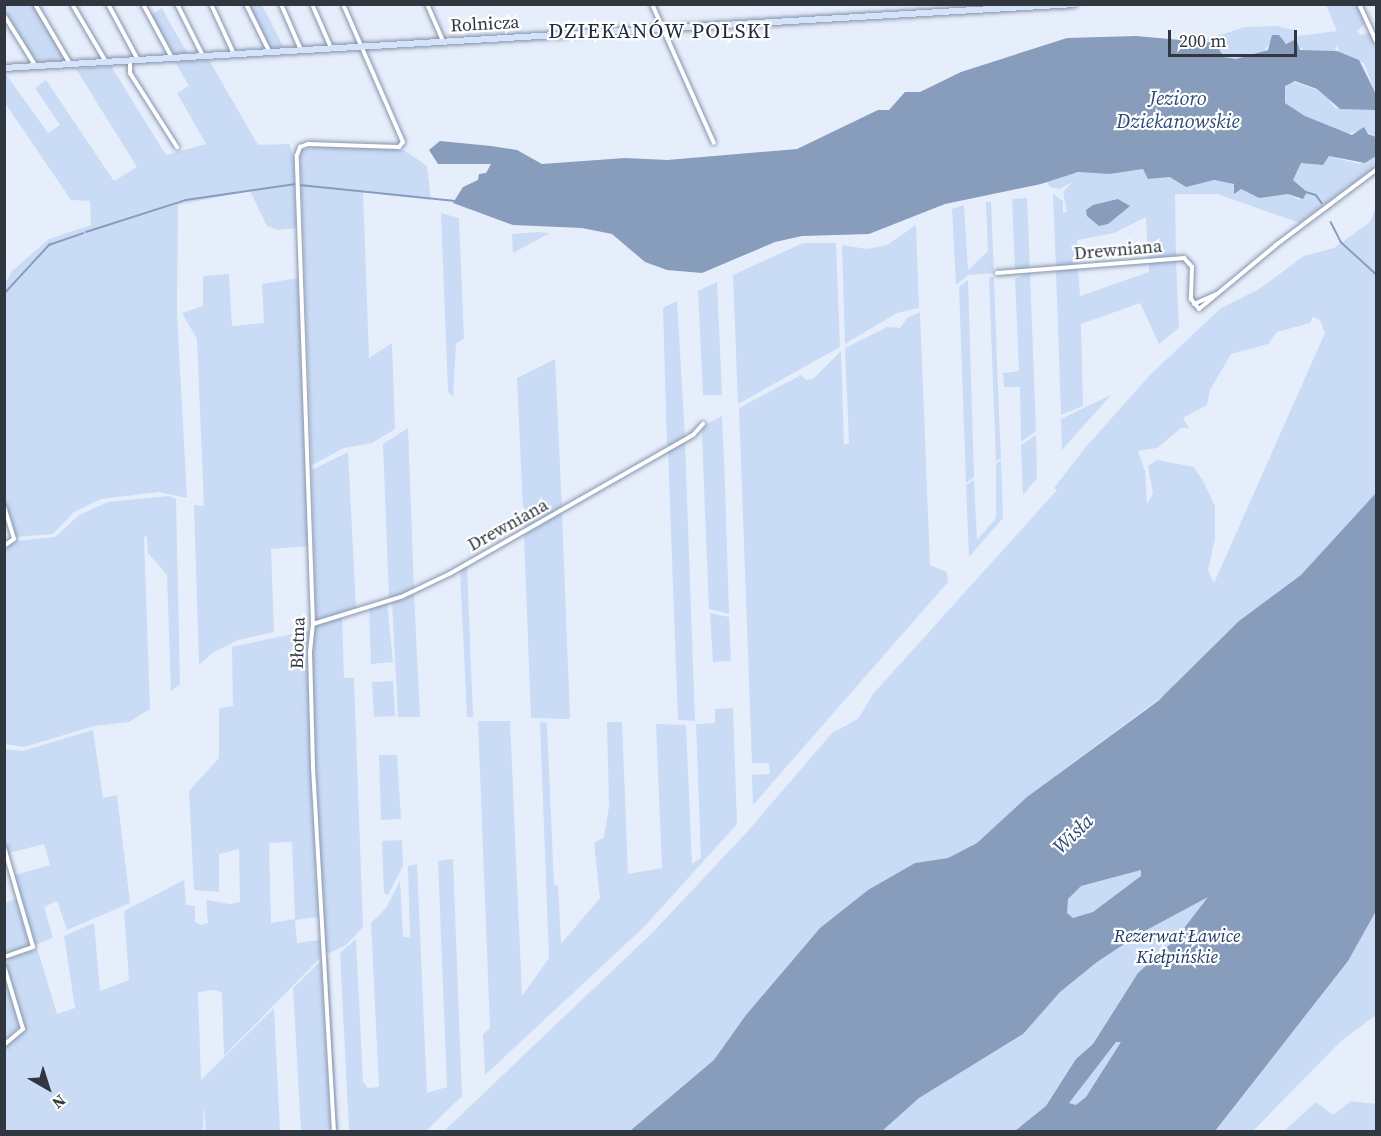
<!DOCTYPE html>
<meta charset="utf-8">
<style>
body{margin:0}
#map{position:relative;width:1381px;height:1136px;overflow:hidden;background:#e6eefc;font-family:"Source Serif 4",serif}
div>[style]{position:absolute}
.green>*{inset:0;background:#cadbf6}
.water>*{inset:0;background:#889cbc}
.stream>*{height:1.5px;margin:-0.75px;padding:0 0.75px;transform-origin:0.75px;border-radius:0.75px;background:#889cbc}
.roads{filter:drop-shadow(0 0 2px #8693a8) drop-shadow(0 0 2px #8693a8)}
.street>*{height:4px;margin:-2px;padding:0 2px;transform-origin:2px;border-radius:2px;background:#fff}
.secondary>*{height:6px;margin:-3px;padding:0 3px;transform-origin:3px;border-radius:3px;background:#d5e3fa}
span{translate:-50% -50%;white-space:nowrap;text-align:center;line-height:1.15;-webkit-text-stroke:4.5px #fff;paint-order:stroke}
.street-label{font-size:18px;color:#31373f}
.park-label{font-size:18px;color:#213b67;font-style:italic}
.water-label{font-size:20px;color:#2f4a77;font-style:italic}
.quarter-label{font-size:21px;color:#202a3b;letter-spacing:1.5px}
.frame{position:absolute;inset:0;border:6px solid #31373f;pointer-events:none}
.north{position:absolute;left:18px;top:1058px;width:60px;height:60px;-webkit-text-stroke:4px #fff;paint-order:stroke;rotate:141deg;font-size:16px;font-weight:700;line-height:24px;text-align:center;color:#31373f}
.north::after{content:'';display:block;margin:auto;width:21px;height:27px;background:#31373f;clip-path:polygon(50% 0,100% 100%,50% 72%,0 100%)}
.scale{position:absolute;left:1168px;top:30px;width:129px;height:27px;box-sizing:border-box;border:3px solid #31373f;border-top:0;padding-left:8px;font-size:18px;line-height:21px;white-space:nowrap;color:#31373f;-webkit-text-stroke:4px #fff;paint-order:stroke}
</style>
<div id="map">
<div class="green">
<div style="clip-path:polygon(5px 5px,33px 5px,68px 60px,37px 63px,5px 12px)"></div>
<div style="clip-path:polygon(248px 5px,262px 5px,284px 48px,270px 49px)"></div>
<div style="clip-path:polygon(1326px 5px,1357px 5px,1365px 24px,1357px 31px,1361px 35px,1369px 33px,1376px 45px,1376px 94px,1364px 63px,1339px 53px,1337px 44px,1335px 51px,1304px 50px,1297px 46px,1296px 39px,1291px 45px,1280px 40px,1270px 43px,1263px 52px,1236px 59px,1224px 57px,1198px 42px,1245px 27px,1276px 26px,1294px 30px,1297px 36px,1337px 31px)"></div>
<div style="clip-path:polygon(162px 8px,170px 23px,188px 54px,174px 54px,151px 15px)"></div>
<div style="clip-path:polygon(209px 60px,258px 145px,289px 144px,294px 158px,296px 228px,279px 230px,267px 226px,250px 191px,178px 205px,177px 314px,187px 498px,159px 492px,101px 499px,74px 512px,53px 534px,16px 537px,4px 497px,5px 284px,12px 271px,49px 239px,91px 225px,90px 201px,71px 200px,5px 103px,5px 73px,48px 133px,60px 125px,35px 88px,46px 80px,114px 181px,137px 167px,76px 69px,111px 66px,166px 155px,206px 144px,177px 93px,189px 86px,175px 62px)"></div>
<div style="clip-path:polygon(1291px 81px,1323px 92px,1335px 108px,1376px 110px,1376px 137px,1364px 130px,1346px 134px,1305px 116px,1285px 103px,1285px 86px)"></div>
<div style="clip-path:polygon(319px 146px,404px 150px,427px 166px,431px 200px,363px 192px,369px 358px,392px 343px,395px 429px,372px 443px,344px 448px,312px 465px,300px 151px)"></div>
<div style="clip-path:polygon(1329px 156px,1359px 164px,1376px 156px,1376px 167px,1300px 223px,1217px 194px,1175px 194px,1176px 257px,1148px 260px,1146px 217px,1114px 233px,1077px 240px,1078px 266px,1056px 267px,1053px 194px,1063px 201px,1063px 213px,1067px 212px,1063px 192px,1072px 182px,1060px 189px,1050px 187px,1047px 182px,1068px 174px,1090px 171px,1110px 174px,1144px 169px,1148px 179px,1170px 177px,1188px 186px,1206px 180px,1230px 182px,1236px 186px,1234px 193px,1241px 189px,1254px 196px,1288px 194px,1300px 200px,1299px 185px,1293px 180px,1299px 165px,1305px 161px,1320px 164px)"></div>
<div style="clip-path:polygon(1027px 198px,1030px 269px,1015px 270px,1012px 199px)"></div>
<div style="clip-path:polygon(986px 202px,991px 202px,994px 273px,968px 275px,956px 285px,952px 209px,964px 205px,968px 270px,988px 251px)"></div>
<div style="clip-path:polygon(evenodd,1376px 207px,1376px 1015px,1341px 1041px,1253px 1131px,443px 1132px,652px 933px,747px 832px,832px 733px,858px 719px,873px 694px,1057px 490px,1054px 488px,1085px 448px,1150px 375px,1221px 308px,1259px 289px,1304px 256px,1334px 248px,1370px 222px,1376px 207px,1313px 317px,1320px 320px,1325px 333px,1214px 583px,1208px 570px,1215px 539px,1215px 506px,1203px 481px,1194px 467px,1157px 460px,1148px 466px,1153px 494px,1147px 504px,1145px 471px,1138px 451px,1157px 448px,1181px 428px,1189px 428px,1183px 418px,1207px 405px,1210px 390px,1231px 354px,1268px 344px,1277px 332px,1310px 323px,1313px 317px,1376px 207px,1163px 696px,1137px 753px,731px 1040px,746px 1015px,820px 928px,868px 890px,915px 863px,948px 858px,977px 843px,1027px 797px,1163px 696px)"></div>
<div style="clip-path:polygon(441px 213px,459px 218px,464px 338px,456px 344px,453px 397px,448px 391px)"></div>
<div style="clip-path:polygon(916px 225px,919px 308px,897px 313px,845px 344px,842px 245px,867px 249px,887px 245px)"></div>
<div style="clip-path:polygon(538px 232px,550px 233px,513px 253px,512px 234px)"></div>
<div style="clip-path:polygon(803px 243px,836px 243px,840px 347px,738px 404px,733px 275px)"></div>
<div style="clip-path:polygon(1176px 260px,1179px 328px,1159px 344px,1140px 303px,1081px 324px,1083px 406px,1061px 415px,1056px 270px,1078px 268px,1080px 296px,1149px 272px,1149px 263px)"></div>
<div style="clip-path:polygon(1030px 272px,1036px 431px,1021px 442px,1020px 387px,1004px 387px,1003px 373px,1019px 371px,1015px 279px)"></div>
<div style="clip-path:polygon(229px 274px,232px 326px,264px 323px,262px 284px,298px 278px,308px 546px,271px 549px,274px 632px,238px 640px,214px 652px,199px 665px,194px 505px,204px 506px,197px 339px,182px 313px,203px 306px,203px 276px)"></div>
<div style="clip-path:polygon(989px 277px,994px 277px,998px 390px,1001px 458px,996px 461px)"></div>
<div style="clip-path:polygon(968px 280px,974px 477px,966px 483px,959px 287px)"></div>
<div style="clip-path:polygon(717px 282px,722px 395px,703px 395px,698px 291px)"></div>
<div style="clip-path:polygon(677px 301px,685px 438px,667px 448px,663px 308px)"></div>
<div style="clip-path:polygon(920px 312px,930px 565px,947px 572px,948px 582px,753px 805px,752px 775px,770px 774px,769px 763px,752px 763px,739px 408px,801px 375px,806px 380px,813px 379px,841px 351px,844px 445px,849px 443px,845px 348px,887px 327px,900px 328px,907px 318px)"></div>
<div style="clip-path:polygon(555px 359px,562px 509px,524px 531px,517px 378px)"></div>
<div style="clip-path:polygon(1111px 395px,1062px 450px,1061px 419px)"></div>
<div style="clip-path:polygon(722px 416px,725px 486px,729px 614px,709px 609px,704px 487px,702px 431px,705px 425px)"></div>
<div style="clip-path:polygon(408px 428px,414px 590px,389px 598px,383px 444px)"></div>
<div style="clip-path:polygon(1036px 435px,1037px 478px,1023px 495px,1021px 445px)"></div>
<div style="clip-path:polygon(685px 442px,695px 721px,678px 720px,668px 451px)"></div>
<div style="clip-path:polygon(348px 452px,356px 608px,316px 620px,312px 470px)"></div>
<div style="clip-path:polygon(1001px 460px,1003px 518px,969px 557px,966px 485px,974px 480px,977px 540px,996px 518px,996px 464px)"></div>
<div style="clip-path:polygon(169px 496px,176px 499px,180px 684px,171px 691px,167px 575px,148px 553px,147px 536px,144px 537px,150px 709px,129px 722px,94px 726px,24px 747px,5px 744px,5px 549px,15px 541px,55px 537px,79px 515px,108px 502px)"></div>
<div style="clip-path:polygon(562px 513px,570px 719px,531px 718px,524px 535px)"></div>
<div style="clip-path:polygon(467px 566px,473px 717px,467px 717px,460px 570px)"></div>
<div style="clip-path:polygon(414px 593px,420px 717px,398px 717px,392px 602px)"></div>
<div style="clip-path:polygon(387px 603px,393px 662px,371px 664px,369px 608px)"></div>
<div style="clip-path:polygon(710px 613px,729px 617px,731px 661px,713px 662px)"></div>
<div style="clip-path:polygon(342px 616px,344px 678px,354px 678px,363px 927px,346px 945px,330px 953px,324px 952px,311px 653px,313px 625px)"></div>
<div style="clip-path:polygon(evenodd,311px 630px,307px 663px,318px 917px,295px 920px,297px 943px,320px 940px,320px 958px,224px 1056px,222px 993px,215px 990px,198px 992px,201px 1080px,274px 1008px,280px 1131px,206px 1131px,204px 1104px,203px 1131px,5px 1131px,5px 1048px,25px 1028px,4px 960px,37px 948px,57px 1014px,75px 1008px,64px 936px,94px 923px,100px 991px,129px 980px,124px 911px,184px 880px,186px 905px,195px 906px,195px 922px,201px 925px,208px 923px,206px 900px,230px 904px,240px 902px,239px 849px,219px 854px,219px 892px,194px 890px,189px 791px,219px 758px,219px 708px,233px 706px,232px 647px,311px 630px,292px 842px,295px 919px,271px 923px,269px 843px,292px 842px)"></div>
<div style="clip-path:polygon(393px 681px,395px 716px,374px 717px,372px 682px)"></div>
<div style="clip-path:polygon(733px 708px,737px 824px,644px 927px,485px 1075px,483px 1034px,490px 1028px,478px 721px,510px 721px,522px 996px,549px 958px,540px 722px,547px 723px,554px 886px,558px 885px,561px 944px,600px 898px,594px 843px,604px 837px,609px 806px,607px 722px,622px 722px,628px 874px,662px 868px,656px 724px,686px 725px,692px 864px,701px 858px,696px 724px,715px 723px,715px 709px)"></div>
<div style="clip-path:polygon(93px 730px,103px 798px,117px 795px,130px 903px,67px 930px,57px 901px,44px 907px,53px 938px,35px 945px,15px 875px,50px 865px,44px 844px,9px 853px,4px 838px,5px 749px,23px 751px)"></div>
<div style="clip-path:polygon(379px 755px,397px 755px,401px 819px,381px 820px)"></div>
<div style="clip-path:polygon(402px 840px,403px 866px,388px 895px,384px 893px,382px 841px)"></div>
<div style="clip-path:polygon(453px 859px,462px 1096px,426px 1131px,349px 1131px,340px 953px,356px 939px,363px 1082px,368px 1088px,379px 1087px,371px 923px,386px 908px,400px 881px,403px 937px,410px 937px,408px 866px,417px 864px,427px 1093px,447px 1087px,438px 861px)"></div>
<div style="clip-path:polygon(16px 899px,30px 947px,4px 955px,4px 903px)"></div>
<div style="clip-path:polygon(328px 956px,338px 1131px,334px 1131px,325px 958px)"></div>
<div style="clip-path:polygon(321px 961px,331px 1131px,301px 1131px,293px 988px)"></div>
<div style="clip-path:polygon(5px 975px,20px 1027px,5px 1040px,4px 1040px)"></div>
<div style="clip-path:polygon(1351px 1101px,1376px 1104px,1376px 1131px,1284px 1131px,1316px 1102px,1333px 1115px)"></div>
</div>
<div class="water">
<div style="clip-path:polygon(1272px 35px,1279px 35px,1286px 44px,1296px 39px,1300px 50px,1337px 51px,1359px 60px,1376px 94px,1376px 110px,1340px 109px,1317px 89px,1295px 81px,1285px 86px,1285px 103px,1305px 116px,1352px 135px,1364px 127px,1368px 134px,1376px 137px,1376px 156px,1365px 163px,1329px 156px,1323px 165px,1301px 163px,1293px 180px,1307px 192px,1303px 199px,1288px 194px,1259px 198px,1241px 189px,1234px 194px,1234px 184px,1214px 180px,1186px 187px,1170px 177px,1148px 179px,1143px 169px,1110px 174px,1078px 172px,1041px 184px,945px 204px,869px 234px,802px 236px,775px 242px,702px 273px,667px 270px,645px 262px,612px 234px,582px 228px,513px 225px,453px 203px,463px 187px,478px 180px,479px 174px,486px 173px,491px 164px,438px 164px,429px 150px,440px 141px,491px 146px,517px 150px,542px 164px,625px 158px,667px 160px,797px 149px,878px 110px,889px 110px,905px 92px,920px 92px,961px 72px,1067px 38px,1136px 36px,1215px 43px,1224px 57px,1236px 59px,1268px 50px)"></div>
<div style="clip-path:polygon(1118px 199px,1130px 206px,1108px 224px,1099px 226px,1087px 216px,1086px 210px,1093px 205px)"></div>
<div style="clip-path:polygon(evenodd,1376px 493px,1376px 911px,1348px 961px,1215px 1131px,1015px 1131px,1046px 1106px,1076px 1059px,1093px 1044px,1138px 973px,1175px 940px,1208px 897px,1141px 933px,1097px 962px,1060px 992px,1023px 1034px,919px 1098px,882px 1131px,630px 1131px,714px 1060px,746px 1015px,820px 928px,868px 890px,915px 863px,948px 858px,977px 843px,1027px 797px,1158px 701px,1239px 621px,1301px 575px,1376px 493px,1141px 870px,1141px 876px,1093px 912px,1073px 918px,1067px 913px,1068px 899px,1081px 886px,1141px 870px,1376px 493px,1116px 1042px,1121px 1042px,1086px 1097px,1076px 1105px,1069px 1103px,1116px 1042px)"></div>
</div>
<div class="stream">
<div style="left:300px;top:185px;width:156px;rotate:5.9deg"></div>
<div style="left:1306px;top:192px;width:10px;rotate:17deg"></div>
<div style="left:1316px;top:195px;width:10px;rotate:53deg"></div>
<div style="left:1331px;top:222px;width:22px;rotate:63deg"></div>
<div style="left:1341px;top:242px;width:47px;rotate:42.4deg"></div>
<div style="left:86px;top:232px;width:105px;rotate:-17.7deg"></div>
<div style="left:186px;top:200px;width:111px;rotate:-8.3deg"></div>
<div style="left:4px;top:294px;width:67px;rotate:-47.4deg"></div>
<div style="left:49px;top:245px;width:36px;rotate:-19deg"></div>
</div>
<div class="roads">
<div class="street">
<div style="left:35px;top:4px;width:69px;rotate:59.7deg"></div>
<div style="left:72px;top:4px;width:67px;rotate:59.6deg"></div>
<div style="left:108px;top:4px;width:64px;rotate:61.8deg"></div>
<div style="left:143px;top:4px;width:61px;rotate:61.8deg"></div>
<div style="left:177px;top:4px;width:58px;rotate:63.4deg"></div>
<div style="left:211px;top:4px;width:55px;rotate:65.3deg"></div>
<div style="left:246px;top:4px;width:52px;rotate:63.9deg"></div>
<div style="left:281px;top:4px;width:50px;rotate:66.5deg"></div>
<div style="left:312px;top:4px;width:48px;rotate:66.6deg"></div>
<div style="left:427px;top:4px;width:40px;rotate:66.6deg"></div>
<div style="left:652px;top:4px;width:152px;rotate:66deg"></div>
<div style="left:1359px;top:4px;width:41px;rotate:65.3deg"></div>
<div style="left:4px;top:15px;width:59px;rotate:58.2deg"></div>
<div style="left:130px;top:61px;width:12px;rotate:90deg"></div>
<div style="left:130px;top:73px;width:88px;rotate:57.6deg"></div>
<div style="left:997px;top:273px;width:188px;rotate:-4.6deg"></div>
<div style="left:1184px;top:258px;width:12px;rotate:48deg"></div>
<div style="left:1192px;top:267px;width:32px;rotate:92deg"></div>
<div style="left:1191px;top:299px;width:13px;rotate:51deg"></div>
<div style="left:1199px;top:309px;width:100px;rotate:-39.7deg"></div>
<div style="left:1276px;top:245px;width:125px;rotate:-36.9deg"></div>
<div style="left:1194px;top:304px;width:24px;rotate:-24deg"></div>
<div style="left:4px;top:506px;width:34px;rotate:73deg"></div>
<div style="left:14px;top:539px;width:12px;rotate:145deg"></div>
<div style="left:313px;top:624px;width:92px;rotate:-17.1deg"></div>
<div style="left:401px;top:597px;width:55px;rotate:-25.6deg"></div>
<div style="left:451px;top:573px;width:279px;rotate:-29.7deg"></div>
<div style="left:693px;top:435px;width:15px;rotate:-48deg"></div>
<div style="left:4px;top:847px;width:104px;rotate:73.8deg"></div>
<div style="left:33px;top:947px;width:31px;rotate:161deg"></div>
<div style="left:4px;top:966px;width:66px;rotate:73.2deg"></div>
<div style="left:23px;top:1029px;width:25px;rotate:140deg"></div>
<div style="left:334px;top:1132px;width:367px;rotate:-93.3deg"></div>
<div style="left:313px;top:766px;width:114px;rotate:-91.5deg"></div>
<div style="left:310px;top:652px;width:28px;rotate:-84deg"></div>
<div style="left:313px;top:624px;width:469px;rotate:-92deg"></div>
<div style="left:297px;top:155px;width:9px;rotate:-69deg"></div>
<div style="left:300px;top:147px;width:9px;rotate:-21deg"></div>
<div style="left:308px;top:144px;width:91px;rotate:1.9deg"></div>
<div style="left:399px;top:147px;width:6px;rotate:-51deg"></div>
<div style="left:403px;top:142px;width:150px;rotate:-113.5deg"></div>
</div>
<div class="secondary">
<div style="left:4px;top:68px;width:1072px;rotate:-3.42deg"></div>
</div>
</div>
<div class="street-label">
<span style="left:485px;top:24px;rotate:-3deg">Rolnicza</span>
<span style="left:1118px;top:250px;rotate:-5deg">Drewniana</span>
<span style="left:508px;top:525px;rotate:-29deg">Drewniana</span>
<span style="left:298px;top:643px;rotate:-88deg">Błotna</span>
</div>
<div class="park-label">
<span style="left:1177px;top:947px">Rezerwat Ławice<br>Kiełpińskie</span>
</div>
<div class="water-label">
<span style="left:1178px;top:110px">Jezioro<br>Dziekanowskie</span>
<span style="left:1073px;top:834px;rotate:-44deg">Wisła</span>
</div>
<div class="quarter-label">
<span style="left:660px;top:31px">DZIEKANÓW POLSKI</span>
</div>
<div class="frame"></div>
<div class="north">N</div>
<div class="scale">200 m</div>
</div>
